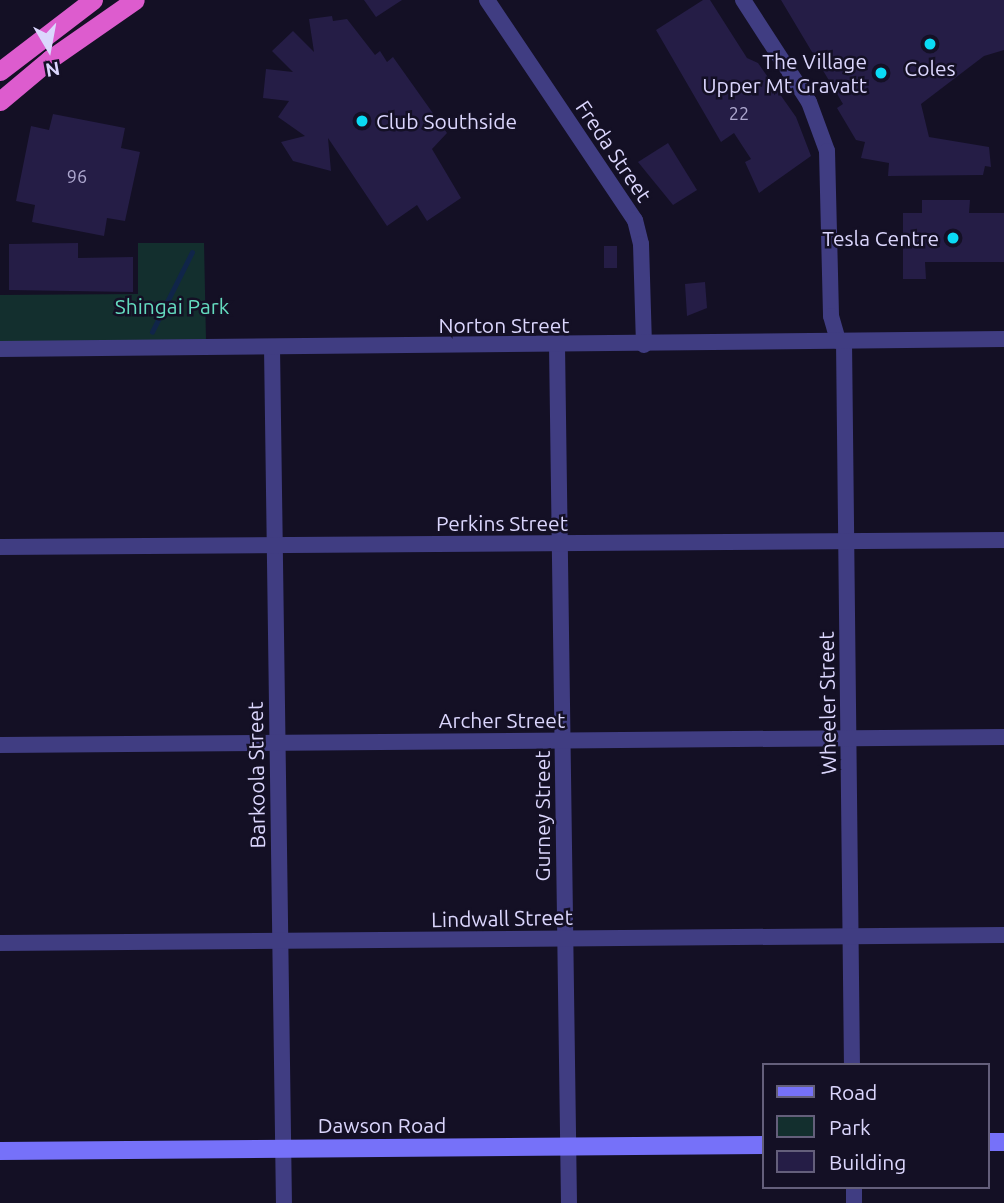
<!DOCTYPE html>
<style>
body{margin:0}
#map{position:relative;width:1004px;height:1203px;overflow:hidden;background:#141025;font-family:Ubuntu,sans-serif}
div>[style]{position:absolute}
.green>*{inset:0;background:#132f2e}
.stream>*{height:4.5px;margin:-2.25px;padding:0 2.25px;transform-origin:2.25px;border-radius:2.25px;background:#102549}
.building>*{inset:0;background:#251d46}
.minor>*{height:16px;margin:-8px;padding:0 8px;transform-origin:8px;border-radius:8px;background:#403d82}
.secondary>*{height:18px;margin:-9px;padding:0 9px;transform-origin:9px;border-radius:9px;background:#7671f9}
.trunk>*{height:19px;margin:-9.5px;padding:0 9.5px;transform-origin:9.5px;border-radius:9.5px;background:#dd5cce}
.dots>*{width:19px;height:19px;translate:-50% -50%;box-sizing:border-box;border:4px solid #141025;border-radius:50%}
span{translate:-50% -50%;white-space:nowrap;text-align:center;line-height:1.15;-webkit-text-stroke:5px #141025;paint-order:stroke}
.number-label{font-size:18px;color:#aea8cf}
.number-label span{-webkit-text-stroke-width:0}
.poi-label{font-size:21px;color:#dbd6fd}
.right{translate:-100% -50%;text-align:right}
.left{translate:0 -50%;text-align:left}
.street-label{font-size:21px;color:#dbd6fd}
.park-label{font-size:21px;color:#64dbbf}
.legend{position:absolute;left:762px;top:1063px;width:228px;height:126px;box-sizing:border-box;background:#141025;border:2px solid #645f7b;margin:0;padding:9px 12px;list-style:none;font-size:21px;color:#dbd6fd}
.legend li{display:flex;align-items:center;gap:14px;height:35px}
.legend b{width:35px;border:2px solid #645f7b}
.north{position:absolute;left:14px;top:14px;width:70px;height:70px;-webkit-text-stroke:5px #141025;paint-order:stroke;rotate:170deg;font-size:19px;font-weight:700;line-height:28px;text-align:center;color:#dbd6fd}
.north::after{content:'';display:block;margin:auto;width:24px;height:32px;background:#dbd6fd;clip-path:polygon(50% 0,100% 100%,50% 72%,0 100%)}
</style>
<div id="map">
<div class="green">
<div style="clip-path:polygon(138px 243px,204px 243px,206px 340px,0 342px,0 295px,138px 294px)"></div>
</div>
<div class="stream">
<div style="left:152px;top:332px;width:89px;rotate:-63.4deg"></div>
</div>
<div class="building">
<div style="clip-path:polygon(364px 0,402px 0,376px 17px)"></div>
<div style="clip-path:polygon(703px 0,710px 0,747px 58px,758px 63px,796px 117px,811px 156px,759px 193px,745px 162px,751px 159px,734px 133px,721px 142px,656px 30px)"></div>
<div style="clip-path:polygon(781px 0,1004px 0,1004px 50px,984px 56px,921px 104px,929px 137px,989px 147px,991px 167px,985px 166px,983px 175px,888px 176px,889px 163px,861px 158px,865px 142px,856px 140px,837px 108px,843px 104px)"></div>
<div style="clip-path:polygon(332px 16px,333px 21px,347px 19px,375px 55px,380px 51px,387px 62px,393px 57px,447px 133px,432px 149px,461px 198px,427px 221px,417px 205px,387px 226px,328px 138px,331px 171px,293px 161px,281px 142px,305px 136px,278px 117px,289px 101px,263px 98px,266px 69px,293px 72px,272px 51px,293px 31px,314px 52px,309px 19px)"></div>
<div style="clip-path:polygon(53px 114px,125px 128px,121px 148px,140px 152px,125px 221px,107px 218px,104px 236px,32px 222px,35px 205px,16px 201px,31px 126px,49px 130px)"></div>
<div style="clip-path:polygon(668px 143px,697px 190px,673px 205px,638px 162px)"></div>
<div style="clip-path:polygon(922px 200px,970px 200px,969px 213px,1004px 213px,1004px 262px,925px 262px,926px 279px,903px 279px,903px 213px,922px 213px)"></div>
<div style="clip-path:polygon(78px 243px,78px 258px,133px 257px,133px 292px,9px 290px,9px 244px)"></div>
<div style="clip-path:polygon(604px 246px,617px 246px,617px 268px,604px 268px)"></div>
<div style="clip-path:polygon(705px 282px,707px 308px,687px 316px,685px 284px)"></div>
</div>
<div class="minor">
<div style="left:487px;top:0;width:265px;rotate:56.1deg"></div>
<div style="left:635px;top:220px;width:25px;rotate:76deg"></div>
<div style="left:641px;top:244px;width:101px;rotate:88.3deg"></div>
<div style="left:743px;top:0;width:121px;rotate:57.1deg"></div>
<div style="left:809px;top:102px;width:52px;rotate:69.8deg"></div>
<div style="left:827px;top:151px;width:165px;rotate:88.6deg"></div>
<div style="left:831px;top:316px;width:26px;rotate:74deg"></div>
<div style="left:844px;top:341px;width:724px;rotate:89.37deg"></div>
<div style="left:557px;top:345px;width:858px;rotate:89.2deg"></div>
<div style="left:272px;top:347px;width:856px;rotate:89.2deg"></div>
<div style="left:0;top:349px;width:1004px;rotate:-0.57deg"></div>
<div style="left:0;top:547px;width:1004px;rotate:-0.4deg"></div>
<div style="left:0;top:745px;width:1004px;rotate:-0.46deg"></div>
<div style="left:0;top:943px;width:1004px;rotate:-0.46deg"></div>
<div style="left:854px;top:1187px;width:16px;rotate:90deg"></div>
</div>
<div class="secondary">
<div style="left:988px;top:1142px;width:16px"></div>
<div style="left:0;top:1151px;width:764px;rotate:-0.45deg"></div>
</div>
<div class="trunk">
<div style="left:0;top:71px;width:117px;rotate:-37.4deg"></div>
<div style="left:0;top:101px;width:65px;rotate:-40deg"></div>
<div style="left:50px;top:59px;width:103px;rotate:-34.8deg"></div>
</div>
<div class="dots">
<div style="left:930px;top:44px;background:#0adbf5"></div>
<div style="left:881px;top:73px;background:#0adbf5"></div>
<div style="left:362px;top:121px;background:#0adbf5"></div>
<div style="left:953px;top:238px;background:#0adbf5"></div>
</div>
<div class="number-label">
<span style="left:739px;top:113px">22</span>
<span style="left:77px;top:176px">96</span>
</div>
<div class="poi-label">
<span class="right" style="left:867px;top:73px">The Village<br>Upper Mt Gravatt</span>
<span style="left:930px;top:68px">Coles</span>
<span class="left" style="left:376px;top:121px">Club Southside</span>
<span class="right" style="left:939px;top:238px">Tesla Centre</span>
</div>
<div class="street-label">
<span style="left:614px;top:151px;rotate:56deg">Freda Street</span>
<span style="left:504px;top:325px">Norton Street</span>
<span style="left:502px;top:523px">Perkins Street</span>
<span style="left:827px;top:703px;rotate:-91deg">Wheeler Street</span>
<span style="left:502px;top:720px">Archer Street</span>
<span style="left:256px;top:775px;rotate:-91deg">Barkoola Street</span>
<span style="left:542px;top:816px;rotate:-90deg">Gurney Street</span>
<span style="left:502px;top:918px;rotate:-1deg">Lindwall Street</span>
<span style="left:382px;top:1125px">Dawson Road</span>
</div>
<div class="park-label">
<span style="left:172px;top:306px">Shingai Park</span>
</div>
<ul class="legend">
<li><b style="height:9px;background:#7671f9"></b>Road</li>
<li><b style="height:19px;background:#132f2e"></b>Park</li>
<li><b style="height:19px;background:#251d46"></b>Building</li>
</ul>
<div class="north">N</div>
</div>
